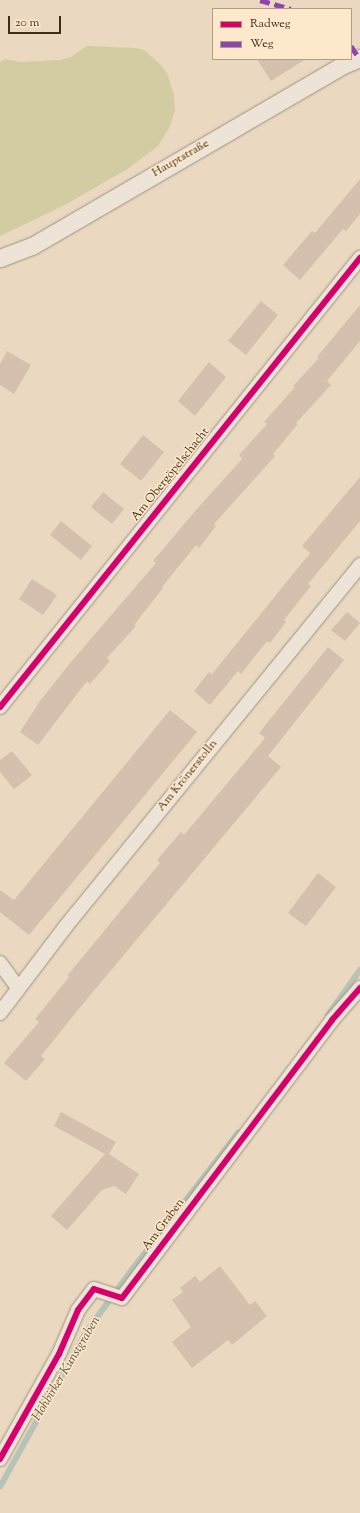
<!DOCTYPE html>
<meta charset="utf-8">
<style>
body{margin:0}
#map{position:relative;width:360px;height:1513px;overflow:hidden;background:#ead9c0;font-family:"Sorts Mill Goudy",serif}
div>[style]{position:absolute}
.green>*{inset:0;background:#d3cba2}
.stream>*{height:5.5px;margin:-2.75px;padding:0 2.75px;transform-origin:2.75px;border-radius:2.75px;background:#b7c3b6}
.building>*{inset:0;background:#d4c0ad}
.roads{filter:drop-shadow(0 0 1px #9e9281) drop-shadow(0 0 1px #9e9281)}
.minor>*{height:14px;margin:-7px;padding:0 7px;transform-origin:7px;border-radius:7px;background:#ede3d7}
.tertiary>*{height:17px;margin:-8.5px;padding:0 8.5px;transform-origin:8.5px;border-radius:8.5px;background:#ede3d7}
.quiet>*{height:5px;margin-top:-2.5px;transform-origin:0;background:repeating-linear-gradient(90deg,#8e44ad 0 10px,transparent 0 15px)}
.cycleway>*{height:6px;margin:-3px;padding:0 3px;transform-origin:3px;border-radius:3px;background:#d6006c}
span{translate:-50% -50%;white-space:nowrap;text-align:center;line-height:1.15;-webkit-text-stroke:3px #fde8cb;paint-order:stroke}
.street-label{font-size:12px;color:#412d17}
.water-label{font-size:13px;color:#59503e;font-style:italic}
.legend{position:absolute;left:212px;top:8px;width:140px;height:52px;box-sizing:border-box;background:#fde8cb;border:1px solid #b29d83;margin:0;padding:5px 7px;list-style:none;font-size:12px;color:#412d17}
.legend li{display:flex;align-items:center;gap:8px;height:20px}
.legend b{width:20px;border:1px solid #b29d83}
.scale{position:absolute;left:8px;top:16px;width:53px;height:18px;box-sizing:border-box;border:2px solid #412d17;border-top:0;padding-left:5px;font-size:12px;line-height:14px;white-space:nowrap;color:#412d17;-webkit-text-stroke:3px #fde8cb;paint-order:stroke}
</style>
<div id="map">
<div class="green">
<div style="clip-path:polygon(87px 46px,136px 48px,144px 50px,161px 65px,167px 73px,174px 94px,175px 111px,169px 128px,158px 146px,129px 168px,65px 205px,0 236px,0 62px,5px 59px,20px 62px,60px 60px,71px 57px)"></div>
</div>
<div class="stream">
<div style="left:328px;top:1015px;width:55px;rotate:-54.6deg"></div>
<div style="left:0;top:1487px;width:179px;rotate:-60.9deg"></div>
<div style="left:87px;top:1331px;width:74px;rotate:-53.7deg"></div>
<div style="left:131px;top:1271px;width:175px;rotate:-52.2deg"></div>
</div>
<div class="building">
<div style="clip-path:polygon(257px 59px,306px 59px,271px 81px)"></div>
<div style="clip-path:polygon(360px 179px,360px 214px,346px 231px,343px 229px,300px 280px,283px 265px,312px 231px,315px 233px)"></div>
<div style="clip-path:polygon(261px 301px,278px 315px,246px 355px,228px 341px)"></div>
<div style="clip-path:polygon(360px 305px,360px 341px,327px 381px,331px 385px,296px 423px,298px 424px,273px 454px,275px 456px,214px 524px,216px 526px,199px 548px,196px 545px,162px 587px,163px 588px,134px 625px,136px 626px,107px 658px,110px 661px,90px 684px,87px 681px,38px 745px,20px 732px,40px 701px,71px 662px,156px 563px,153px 561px,196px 510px,242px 459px,239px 455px,267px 424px,264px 422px,295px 387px,293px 386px,319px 358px,317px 357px)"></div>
<div style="clip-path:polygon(7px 351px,31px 365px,14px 394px,0 385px,0 364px)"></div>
<div style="clip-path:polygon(209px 362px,226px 377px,195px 416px,178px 401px)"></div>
<div style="clip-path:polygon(143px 435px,164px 452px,141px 481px,120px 464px)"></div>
<div style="clip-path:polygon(360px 477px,360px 521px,308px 584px,311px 586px,284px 620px,286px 622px,270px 643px,267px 641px,241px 674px,238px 671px,210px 705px,194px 691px,209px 672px,212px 674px,310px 553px,302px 546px)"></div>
<div style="clip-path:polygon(103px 492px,124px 509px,112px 524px,91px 507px)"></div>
<div style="clip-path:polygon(61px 521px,92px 546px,81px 560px,50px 535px)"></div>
<div style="clip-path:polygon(32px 579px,57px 595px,43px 615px,19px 599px)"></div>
<div style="clip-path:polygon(347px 612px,360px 623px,345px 641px,331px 630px)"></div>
<div style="clip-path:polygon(328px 647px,344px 660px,268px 756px,281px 767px,82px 1005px,41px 1056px,45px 1059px,26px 1081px,4px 1063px,39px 1022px,35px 1019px,69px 977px,67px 976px,160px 863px,157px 860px,181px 832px,184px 835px,265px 738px,259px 733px)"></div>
<div style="clip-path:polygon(170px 710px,197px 732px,29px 935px,0 912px,0 890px,14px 900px)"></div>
<div style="clip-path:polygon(12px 751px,32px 775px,14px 789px,0 772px,0 760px)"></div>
<div style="clip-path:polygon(318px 873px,336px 887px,306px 926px,288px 913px)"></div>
<div style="clip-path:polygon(61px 1112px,116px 1142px,109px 1154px,139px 1174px,126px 1194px,114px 1186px,102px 1190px,67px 1230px,51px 1216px,105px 1154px,54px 1126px)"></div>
<div style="clip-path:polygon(220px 1266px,250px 1305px,255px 1301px,267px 1316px,232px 1345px,228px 1340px,192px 1368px,172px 1342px,191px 1327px,172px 1300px,183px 1292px,180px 1288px,195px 1276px,200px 1282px)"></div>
</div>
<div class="roads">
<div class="minor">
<div style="left:0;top:707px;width:576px;rotate:-51.28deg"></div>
<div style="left:0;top:963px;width:31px;rotate:54deg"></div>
<div style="left:0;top:1013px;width:109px;rotate:-52.8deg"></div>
<div style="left:66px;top:926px;width:466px;rotate:-50.8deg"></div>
<div style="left:0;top:1459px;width:120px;rotate:-60.7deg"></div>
<div style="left:59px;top:1354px;width:48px;rotate:-66.6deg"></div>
<div style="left:78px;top:1310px;width:26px;rotate:-53deg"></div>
<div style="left:94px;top:1289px;width:29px;rotate:18deg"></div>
<div style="left:122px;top:1298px;width:348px;rotate:-52.9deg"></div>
<div style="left:332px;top:1020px;width:43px;rotate:-48.8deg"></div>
</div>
<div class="tertiary">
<div style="left:0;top:258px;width:34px;rotate:-21deg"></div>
<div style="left:32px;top:246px;width:358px;rotate:-30.2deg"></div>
<div style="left:341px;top:66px;width:21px;rotate:-23deg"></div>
</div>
</div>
<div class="quiet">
<div style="left:260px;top:0;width:32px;rotate:16deg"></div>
<div style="left:351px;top:46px;width:14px;rotate:56deg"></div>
</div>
<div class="cycleway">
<div style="left:0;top:707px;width:576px;rotate:-51.28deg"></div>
<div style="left:0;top:1459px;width:120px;rotate:-60.7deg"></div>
<div style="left:59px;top:1354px;width:48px;rotate:-66.6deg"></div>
<div style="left:78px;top:1310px;width:26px;rotate:-53deg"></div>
<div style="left:94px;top:1289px;width:29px;rotate:18deg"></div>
<div style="left:122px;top:1298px;width:348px;rotate:-52.9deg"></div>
<div style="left:332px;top:1020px;width:43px;rotate:-48.8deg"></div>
</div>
<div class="street-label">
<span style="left:181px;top:159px;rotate:-30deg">Hauptstraße</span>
<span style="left:171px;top:475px;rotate:-51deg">Am Obergöpelschacht</span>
<span style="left:188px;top:776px;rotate:-51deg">Am Krönerstolln</span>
<span style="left:164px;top:1225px;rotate:-53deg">Am Graben</span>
</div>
<div class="water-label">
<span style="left:67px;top:1369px;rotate:-59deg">Hohbirker Kunstgraben</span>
</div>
<ul class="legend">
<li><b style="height:5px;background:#d6006c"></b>Radweg</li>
<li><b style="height:5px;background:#8e44ad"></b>Weg</li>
</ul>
<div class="scale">20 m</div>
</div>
